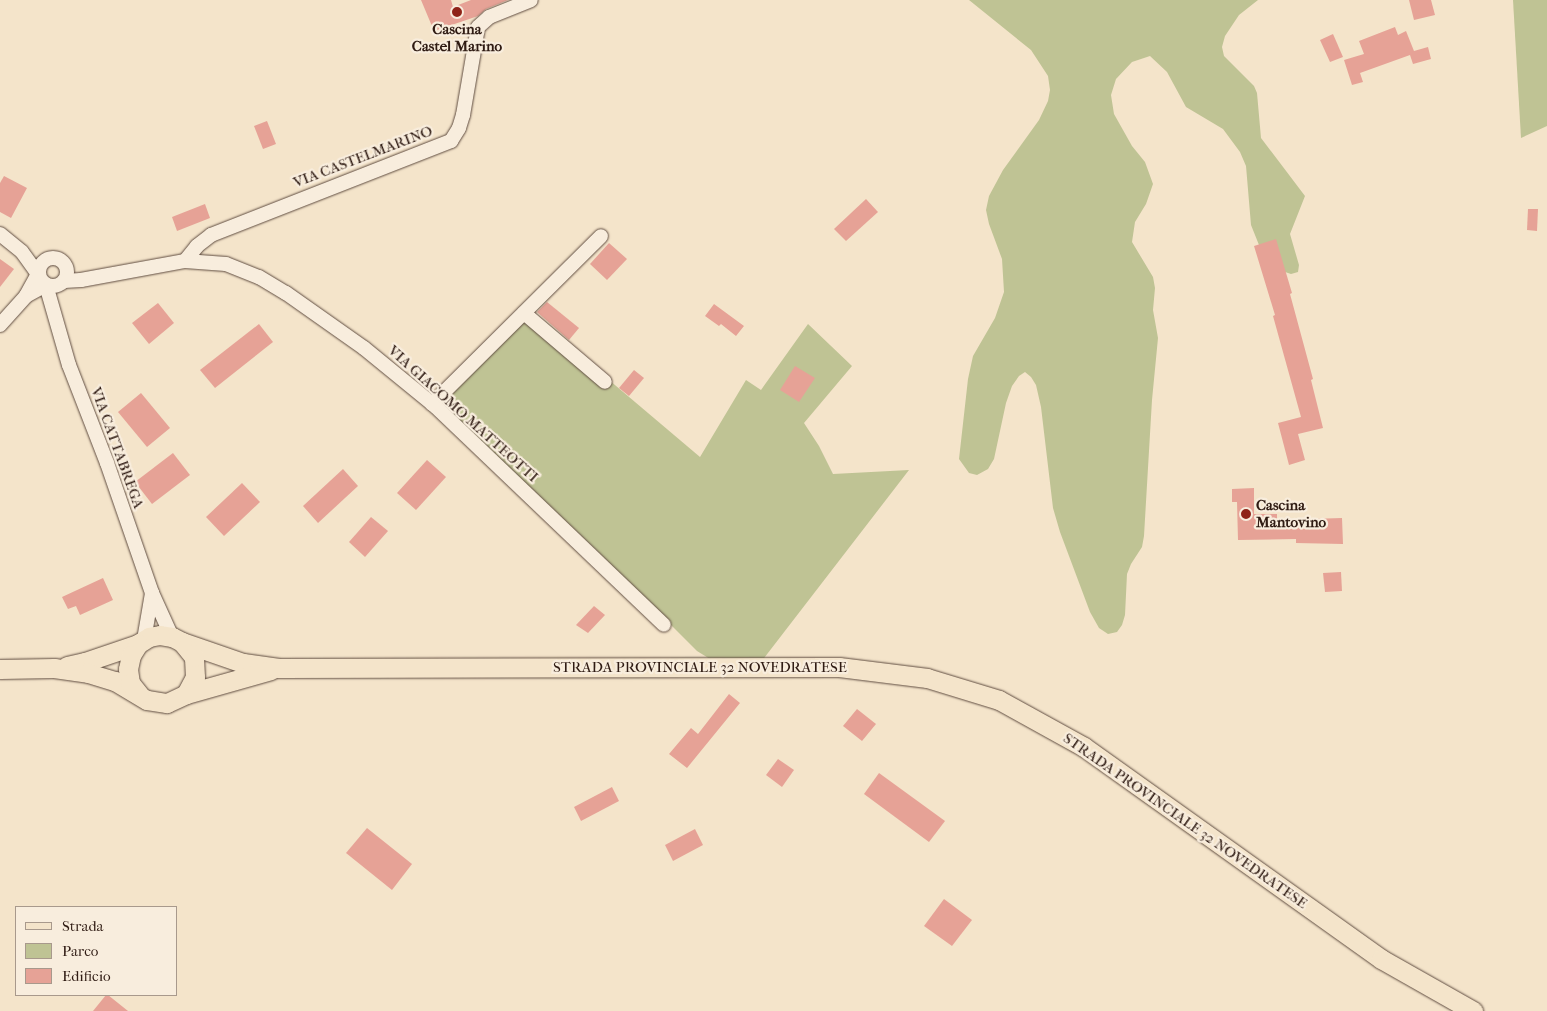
<!DOCTYPE html>
<style>
body{margin:0}
#map{position:relative;width:1547px;height:1011px;overflow:hidden;background:#f4e4ca;font-family:"IM FELL French Canon",serif}
div>[style]{position:absolute}
.green>*{inset:0;background:#bfc394}
.building>*{inset:0;background:#e6a296}
.roads{filter:drop-shadow(0 0 1px #604d41) drop-shadow(0 0 1px #604d41)}
.minor>*{height:14px;margin:-7px;padding:0 7px;transform-origin:7px;border-radius:7px;background:#f8eddd}
.minor>.ring{margin:-7px;padding:0;box-sizing:content-box;background:none;border:14px solid #f8eddd;border-radius:50%}
.major>*{height:19px;margin:-9.5px;padding:0 9.5px;transform-origin:9.5px;border-radius:9.5px;background:#f4e4ca}
.dots>*{width:14px;height:14px;translate:-50% -50%;box-sizing:border-box;border:2px solid #f8eddd;border-radius:50%}
span{translate:-50% -50%;white-space:nowrap;text-align:center;line-height:1.15;-webkit-text-stroke:4.5px #f8eddd;paint-order:stroke}
.poi-label{font-size:15px;color:#2f1b13;font-weight:700}
.left{translate:0 -50%;text-align:left}
.street-label{font-size:15px;color:#2f1b13}
.legend{position:absolute;left:15px;top:906px;width:162px;height:90px;box-sizing:border-box;background:#f8eddd;border:1px solid #a8998c;margin:0;padding:6px 9px;list-style:none;font-size:15px;color:#2f1b13}
.legend li{display:flex;align-items:center;gap:10px;height:25px}
.legend b{width:25px;border:1px solid #a8998c}
</style>
<div id="map">
<div class="green">
<div style="clip-path:polygon(969px 0,1258px 0,1239px 15px,1225px 36px,1222px 47px,1224px 56px,1254px 86px,1257px 93px,1261px 138px,1305px 196px,1290px 234px,1299px 265px,1298px 272px,1291px 274px,1285px 272px,1261px 250px,1251px 225px,1246px 166px,1240px 152px,1223px 129px,1186px 107px,1167px 72px,1150px 56px,1132px 62px,1116px 79px,1111px 95px,1114px 114px,1132px 146px,1145px 162px,1153px 184px,1146px 204px,1135px 222px,1132px 242px,1153px 277px,1155px 288px,1153px 310px,1158px 338px,1152px 400px,1144px 536px,1142px 547px,1131px 564px,1127px 574px,1125px 615px,1122px 625px,1117px 632px,1108px 634px,1099px 628px,1090px 612px,1060px 532px,1053px 508px,1041px 407px,1036px 385px,1031px 377px,1025px 372px,1019px 376px,1012px 386px,1006px 403px,994px 459px,988px 469px,977px 475px,969px 473px,959px 459px,968px 379px,973px 356px,995px 318px,1004px 292px,1002px 259px,989px 224px,986px 210px,989px 196px,1003px 170px,1039px 120px,1048px 101px,1050px 90px,1048px 76px,1031px 50px)"></div>
<div style="clip-path:polygon(1513px 0,1547px 0,1547px 126px,1521px 138px)"></div>
<div style="clip-path:polygon(531px 314px,700px 457px,746px 380px,761px 390px,808px 324px,852px 366px,804px 423px,819px 446px,833px 474px,909px 470px,761px 662px,710px 659px,697px 651px,596px 550px,448px 410px,446px 403px,448px 397px)"></div>
</div>
<div class="building">
<div style="clip-path:polygon(421px 0,451px 0,453px 7px,471px 0,508px 0,486px 9px,478px 16px,434px 31px)"></div>
<div style="clip-path:polygon(1409px 0,1431px 0,1435px 15px,1414px 20px)"></div>
<div style="clip-path:polygon(1395px 27px,1398px 35px,1406px 31px,1414px 51px,1428px 47px,1431px 59px,1413px 64px,1410px 55px,1360px 73px,1363px 82px,1352px 85px,1344px 60px,1364px 54px,1359px 41px)"></div>
<div style="clip-path:polygon(1333px 34px,1343px 57px,1330px 62px,1320px 40px)"></div>
<div style="clip-path:polygon(267px 121px,276px 144px,263px 149px,254px 126px)"></div>
<div style="clip-path:polygon(4px 176px,27px 188px,11px 218px,0 212px,0 183px)"></div>
<div style="clip-path:polygon(866px 199px,878px 212px,846px 241px,834px 229px)"></div>
<div style="clip-path:polygon(205px 204px,210px 218px,177px 231px,172px 217px)"></div>
<div style="clip-path:polygon(1528px 209px,1538px 209px,1537px 231px,1527px 230px)"></div>
<div style="clip-path:polygon(1276px 239px,1292px 293px,1290px 294px,1313px 379px,1311px 380px,1323px 428px,1298px 434px,1305px 460px,1289px 465px,1278px 423px,1301px 417px,1273px 316px,1275px 315px,1254px 246px)"></div>
<div style="clip-path:polygon(609px 243px,627px 259px,607px 280px,590px 264px)"></div>
<div style="clip-path:polygon(0 259px,14px 269px,0 287px)"></div>
<div style="clip-path:polygon(547px 302px,579px 328px,569px 340px,537px 312px)"></div>
<div style="clip-path:polygon(158px 303px,174px 323px,149px 344px,132px 323px)"></div>
<div style="clip-path:polygon(714px 304px,744px 326px,736px 336px,721px 324px,719px 326px,705px 316px)"></div>
<div style="clip-path:polygon(259px 324px,273px 342px,215px 388px,200px 370px)"></div>
<div style="clip-path:polygon(795px 366px,815px 378px,799px 402px,780px 390px)"></div>
<div style="clip-path:polygon(634px 370px,644px 378px,629px 396px,619px 388px)"></div>
<div style="clip-path:polygon(141px 393px,170px 428px,147px 447px,118px 412px)"></div>
<div style="clip-path:polygon(173px 453px,190px 475px,152px 504px,135px 482px)"></div>
<div style="clip-path:polygon(427px 460px,446px 477px,416px 510px,397px 493px)"></div>
<div style="clip-path:polygon(343px 469px,358px 486px,318px 523px,303px 506px)"></div>
<div style="clip-path:polygon(242px 483px,260px 502px,224px 536px,206px 517px)"></div>
<div style="clip-path:polygon(1254px 488px,1254px 514px,1277px 514px,1277px 520px,1342px 518px,1343px 544px,1296px 543px,1296px 539px,1238px 540px,1237px 502px,1232px 502px,1232px 489px)"></div>
<div style="clip-path:polygon(371px 517px,388px 531px,365px 557px,349px 542px)"></div>
<div style="clip-path:polygon(1341px 572px,1342px 591px,1325px 592px,1323px 573px)"></div>
<div style="clip-path:polygon(103px 578px,113px 600px,80px 615px,76px 606px,68px 609px,62px 597px)"></div>
<div style="clip-path:polygon(594px 606px,605px 615px,588px 633px,576px 625px)"></div>
<div style="clip-path:polygon(729px 694px,740px 703px,687px 768px,669px 754px,691px 728px,698px 734px)"></div>
<div style="clip-path:polygon(857px 709px,876px 724px,862px 741px,843px 726px)"></div>
<div style="clip-path:polygon(778px 759px,794px 770px,782px 787px,766px 775px)"></div>
<div style="clip-path:polygon(879px 773px,945px 821px,929px 842px,864px 794px)"></div>
<div style="clip-path:polygon(612px 787px,619px 801px,581px 821px,574px 807px)"></div>
<div style="clip-path:polygon(367px 828px,412px 864px,392px 890px,346px 853px)"></div>
<div style="clip-path:polygon(695px 829px,703px 845px,673px 861px,665px 845px)"></div>
<div style="clip-path:polygon(944px 899px,972px 920px,952px 946px,924px 926px)"></div>
<div style="clip-path:polygon(106px 995px,108px 995px,128px 1011px,93px 1011px)"></div>
</div>
<div class="roads">
<div class="minor">
<div style="left:0;top:234px;width:28px;rotate:39deg"></div>
<div style="left:22px;top:252px;width:27px;rotate:54deg"></div>
<div style="left:38px;top:274px;width:25px;rotate:119deg"></div>
<div style="left:26px;top:296px;width:39px;rotate:132deg"></div>
<div class="ring" style="left:39px;top:258px;width:14px;height:14px"></div>
<div style="left:185px;top:261px;width:19px;rotate:-51deg"></div>
<div style="left:197px;top:246px;width:18px;rotate:-38deg"></div>
<div style="left:211px;top:235px;width:258px;rotate:-21.4deg"></div>
<div style="left:451px;top:141px;width:15px;rotate:-58deg"></div>
<div style="left:459px;top:128px;width:14px;rotate:-73deg"></div>
<div style="left:463px;top:115px;width:89px;rotate:-80.3deg"></div>
<div style="left:478px;top:27px;width:15px;rotate:-42deg"></div>
<div style="left:489px;top:17px;width:45px;rotate:-22deg"></div>
<div style="left:64px;top:281px;width:17px;rotate:-3deg"></div>
<div style="left:81px;top:280px;width:106px;rotate:-10.4deg"></div>
<div style="left:185px;top:261px;width:41px;rotate:4.2deg"></div>
<div style="left:226px;top:264px;width:35px;rotate:22deg"></div>
<div style="left:259px;top:277px;width:31px;rotate:31deg"></div>
<div style="left:286px;top:293px;width:95px;rotate:35.2deg"></div>
<div style="left:364px;top:348px;width:93px;rotate:39.3deg"></div>
<div style="left:436px;top:407px;width:315px;rotate:43.7deg"></div>
<div style="left:26px;top:296px;width:23px;rotate:-29deg"></div>
<div style="left:46px;top:285px;width:83px;rotate:74deg"></div>
<div style="left:69px;top:365px;width:105px;rotate:68.8deg"></div>
<div style="left:107px;top:463px;width:138px;rotate:70.9deg"></div>
<div style="left:152px;top:593px;width:48px;rotate:65.6deg"></div>
<div style="left:524px;top:313px;width:106px;rotate:40.4deg"></div>
<div style="left:432px;top:404px;width:238px;rotate:-44.8deg"></div>
<div style="left:144px;top:640px;width:48px;rotate:-80.3deg"></div>
</div>
<div class="major">
<div style="left:182px;top:642px;width:65px;rotate:19deg"></div>
<div style="left:243px;top:663px;width:36px;rotate:8deg"></div>
<div style="left:279px;top:668px;width:560px;rotate:-0.1deg"></div>
<div style="left:839px;top:667px;width:89px;rotate:7.1deg"></div>
<div style="left:927px;top:678px;width:75px;rotate:17deg"></div>
<div style="left:999px;top:700px;width:97px;rotate:28.9deg"></div>
<div style="left:1084px;top:747px;width:365px;rotate:35.5deg"></div>
<div style="left:1381px;top:959px;width:106px;rotate:29.5deg"></div>
<div style="left:67px;top:666px;width:18px;rotate:-13deg"></div>
<div style="left:85px;top:662px;width:56px;rotate:-18.8deg"></div>
<div style="left:0;top:669px;width:54px;rotate:-1.1deg"></div>
<div style="left:54px;top:668px;width:34px;rotate:8deg"></div>
<div style="left:88px;top:673px;width:28px;rotate:17deg"></div>
<div style="left:115px;top:681px;width:37px;rotate:31deg"></div>
<div style="left:147px;top:700px;width:20px;rotate:9deg"></div>
<div style="left:167px;top:703px;width:21px;rotate:-25deg"></div>
<div style="left:186px;top:694px;width:19px;rotate:-62deg"></div>
<div style="left:195px;top:677px;width:20px;rotate:-93deg"></div>
<div style="left:194px;top:657px;width:19px;rotate:-129deg"></div>
<div style="left:182px;top:642px;width:11px;rotate:-153deg"></div>
<div style="left:172px;top:637px;width:12px;rotate:-171deg"></div>
<div style="left:160px;top:635px;width:11px;rotate:170deg"></div>
<div style="left:149px;top:637px;width:13px;rotate:148deg"></div>
<div style="left:138px;top:644px;width:13px;rotate:122deg"></div>
<div style="left:131px;top:655px;width:14px;rotate:102deg"></div>
<div style="left:128px;top:669px;width:14px;rotate:82deg"></div>
<div style="left:130px;top:683px;width:14px;rotate:51deg"></div>
<div style="left:186px;top:694px;width:88px;rotate:-15.8deg"></div>
</div>
</div>
<div class="dots">
<div style="left:457px;top:12px;background:#8f2418"></div>
<div style="left:1246px;top:514px;background:#8f2418"></div>
</div>
<div class="poi-label">
<span style="left:457px;top:38px">Cascina<br>Castel Marino</span>
<span class="left" style="left:1256px;top:514px">Cascina<br>Mantovino</span>
</div>
<div class="street-label">
<span style="left:363px;top:157px;rotate:-21deg">VIA CASTELMARINO</span>
<span style="left:463px;top:414px;rotate:42deg">VIA GIACOMO MATTEOTTI</span>
<span style="left:117px;top:448px;rotate:70deg">VIA CATTABREGA</span>
<span style="left:700px;top:668px">STRADA PROVINCIALE 32 NOVEDRATESE</span>
<span style="left:1185px;top:821px;rotate:35deg">STRADA PROVINCIALE 32 NOVEDRATESE</span>
</div>
<ul class="legend">
<li><b style="height:6px;background:#f4e4ca"></b>Strada</li>
<li><b style="height:14px;background:#bfc394"></b>Parco</li>
<li><b style="height:14px;background:#e6a296"></b>Edificio</li>
</ul>
</div>
